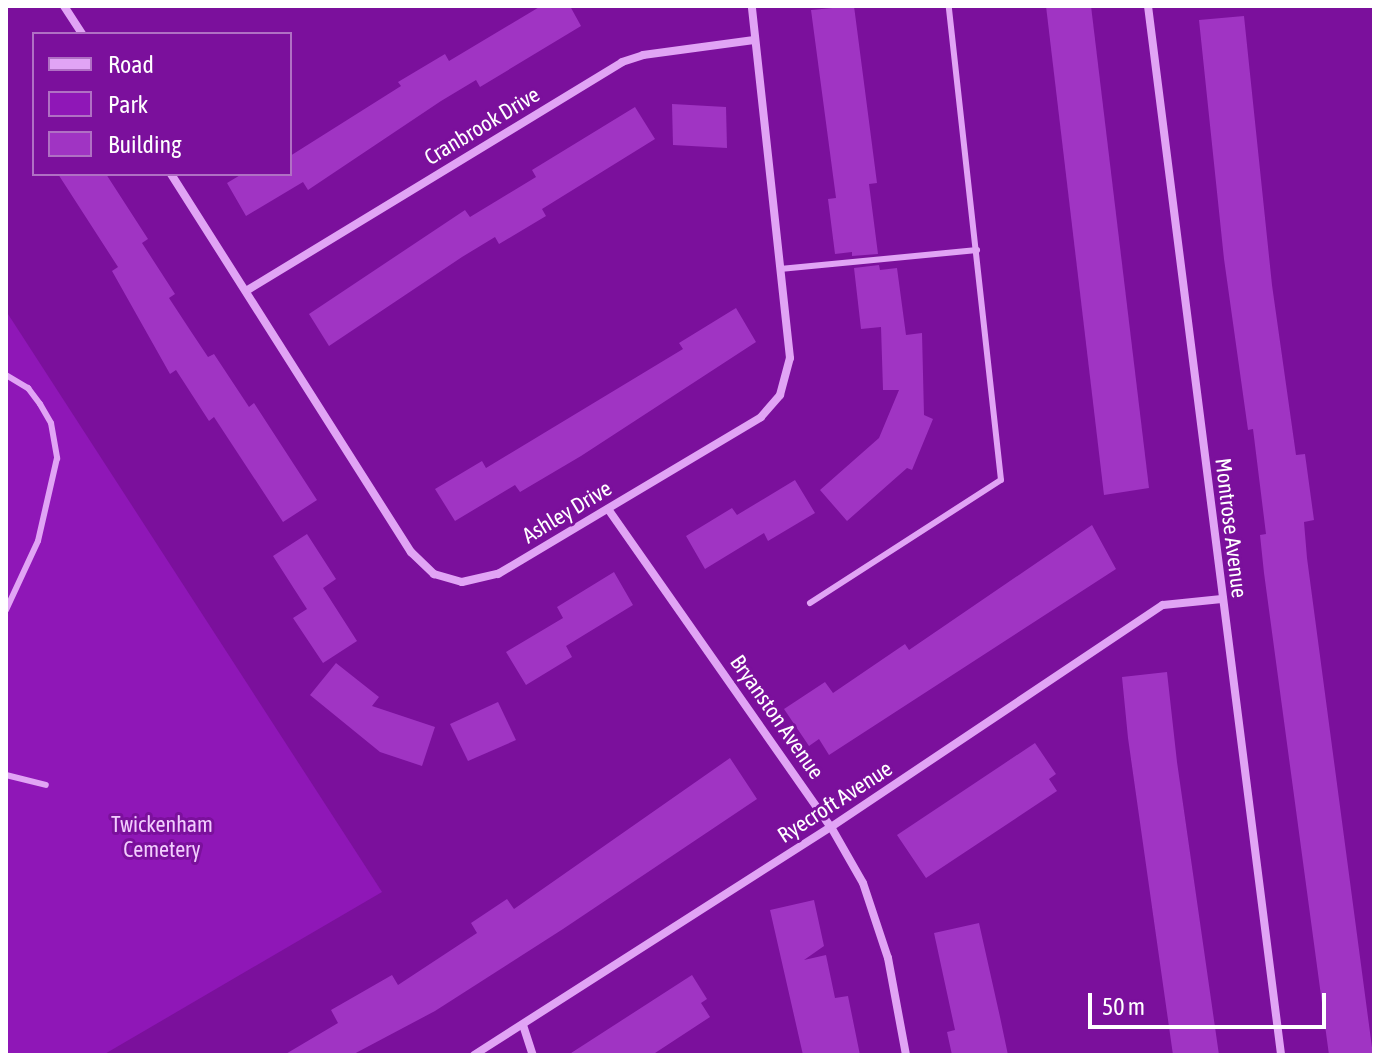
<!DOCTYPE html>
<style>
body{margin:0}
#map{position:relative;width:1380px;height:1061px;overflow:hidden;background:#7b109c;font-family:"Asap Condensed",sans-serif}
div>[style]{position:absolute}
.green>*{inset:0;background:#8f17b7}
.building>*{inset:0;background:#a034c3}
.service>*{height:6px;margin:-3px;padding:0 3px;transform-origin:3px;border-radius:3px;background:#e1a4f5}
.minor>*{height:8px;margin:-4px;padding:0 4px;transform-origin:4px;border-radius:4px;background:#e1a4f5}
span{translate:-50% -50%;white-space:nowrap;text-align:center;line-height:1.15;-webkit-text-stroke:6px #7b109c;paint-order:stroke}
.street-label{font-size:22px;color:#fff}
.park-label{font-size:22px;color:#f2cdfe}
.frame{position:absolute;inset:0;border:8px solid #fff;pointer-events:none}
.legend{position:absolute;left:32px;top:32px;width:260px;height:144px;box-sizing:border-box;background:#7b109c;border:2px solid #b070c4;margin:0;padding:10px 14px;list-style:none;font-size:24px;color:#fff}
.legend li{display:flex;align-items:center;gap:16px;height:40px}
.legend b{width:40px;border:2px solid #b070c4}
.scale{position:absolute;left:1088px;top:993px;width:238px;height:36px;box-sizing:border-box;border:4px solid #fff;border-top:0;padding-left:10px;font-size:24px;line-height:28px;white-space:nowrap;color:#fff;-webkit-text-stroke:6px #7b109c;paint-order:stroke}
</style>
<div id="map">
<div class="green">
<div style="clip-path:polygon(6px 311px,382px 892px,103px 1055px,6px 1055px)"></div>
</div>
<div class="building">
<div style="clip-path:polygon(541px 6px,570px 6px,581px 26px,480px 87px,476px 80px,441px 101px,308px 190px,303px 182px,246px 216px,227px 183px,242px 174px,290px 174px,290px 156px,401px 86px,398px 82px,445px 54px,449px 61px)"></div>
<div style="clip-path:polygon(854px 6px,877px 183px,869px 184px,878px 254px,852px 256px,852px 252px,835px 254px,828px 199px,836px 198px,811px 10px)"></div>
<div style="clip-path:polygon(1046px 6px,1091px 6px,1149px 488px,1104px 495px)"></div>
<div style="clip-path:polygon(1244px 16px,1272px 285px,1296px 455px,1305px 454px,1314px 520px,1304px 522px,1307px 558px,1373px 1055px,1329px 1055px,1264px 573px,1260px 535px,1266px 534px,1253px 429px,1248px 430px,1224px 259px,1199px 20px)"></div>
<div style="clip-path:polygon(672px 104px,726px 107px,727px 148px,673px 145px)"></div>
<div style="clip-path:polygon(635px 107px,655px 139px,542px 209px,546px 216px,499px 244px,495px 237px,462px 257px,329px 346px,309px 314px,465px 210px,470px 217px,536px 177px,532px 170px)"></div>
<div style="clip-path:polygon(58px 174px,106px 174px,148px 239px,142px 243px,175px 294px,169px 298px,190px 330px,208px 357px,214px 354px,249px 407px,254px 403px,317px 500px,283px 522px,214px 417px,209px 421px,176px 370px,170px 374px,112px 271px,118px 267px)"></div>
<div style="clip-path:polygon(879px 265px,880px 270px,897px 268px,906px 335px,922px 333px,924px 415px,933px 419px,912px 470px,907px 468px,847px 521px,820px 490px,879px 438px,899px 390px,883px 390px,881px 327px,861px 329px,854px 268px)"></div>
<div style="clip-path:polygon(736px 308px,756px 342px,581px 456px,520px 492px,515px 485px,455px 521px,435px 489px,482px 461px,486px 468px,683px 349px,679px 343px)"></div>
<div style="clip-path:polygon(795px 480px,815px 513px,768px 541px,764px 533px,705px 569px,686px 536px,732px 508px,737px 515px)"></div>
<div style="clip-path:polygon(1092px 525px,1116px 569px,829px 755px,819px 739px,809px 746px,784px 709px,825px 682px,833px 693px,905px 644px,909px 650px)"></div>
<div style="clip-path:polygon(307px 534px,336px 579px,323px 588px,357px 641px,323px 663px,293px 618px,307px 609px,273px 556px)"></div>
<div style="clip-path:polygon(614px 572px,633px 605px,566px 646px,572px 657px,526px 685px,506px 652px,563px 618px,557px 607px)"></div>
<div style="clip-path:polygon(336px 663px,379px 697px,372px 706px,435px 727px,422px 766px,380px 752px,310px 695px)"></div>
<div style="clip-path:polygon(1167px 672px,1177px 762px,1219px 1055px,1173px 1055px,1128px 738px,1122px 677px)"></div>
<div style="clip-path:polygon(498px 702px,516px 740px,468px 761px,450px 724px)"></div>
<div style="clip-path:polygon(1035px 743px,1056px 774px,1049px 779px,1057px 791px,926px 878px,897px 835px)"></div>
<div style="clip-path:polygon(730px 758px,757px 799px,563px 929px,435px 1011px,352px 1055px,284px 1055px,338px 1023px,331px 1010px,392px 975px,398px 985px,477px 933px,471px 923px,507px 899px,514px 909px)"></div>
<div style="clip-path:polygon(814px 900px,824px 946px,804px 960px,826px 955px,835px 998px,848px 996px,860px 1055px,803px 1055px,770px 910px)"></div>
<div style="clip-path:polygon(979px 923px,1000px 1017px,1008px 1055px,952px 1055px,947px 1032px,955px 1030px,934px 933px)"></div>
<div style="clip-path:polygon(692px 975px,707px 999px,701px 1003px,710px 1017px,652px 1055px,568px 1055px)"></div>
</div>
<div class="service">
<div style="left:780px;top:269px;width:198px;rotate:-5.5deg"></div>
<div style="left:6px;top:375px;width:26px;rotate:31deg"></div>
<div style="left:28px;top:388px;width:20px;rotate:53deg"></div>
<div style="left:40px;top:404px;width:22px;rotate:60deg"></div>
<div style="left:51px;top:423px;width:36px;rotate:80deg"></div>
<div style="left:57px;top:458px;width:85px;rotate:102.9deg"></div>
<div style="left:38px;top:541px;width:76px;rotate:114.9deg"></div>
<div style="left:810px;top:603px;width:227px;rotate:-32.8deg"></div>
<div style="left:1001px;top:480px;width:477px;rotate:-96.3deg"></div>
<div style="left:6px;top:775px;width:41px;rotate:14deg"></div>
</div>
<div class="minor">
<div style="left:64px;top:6px;width:33px;rotate:57deg"></div>
<div style="left:1148px;top:6px;width:1057px;rotate:82.77deg"></div>
<div style="left:171px;top:174px;width:448px;rotate:57.6deg"></div>
<div style="left:411px;top:552px;width:32px;rotate:44deg"></div>
<div style="left:434px;top:574px;width:29px;rotate:16deg"></div>
<div style="left:462px;top:582px;width:37px;rotate:-13deg"></div>
<div style="left:498px;top:574px;width:306px;rotate:-30.8deg"></div>
<div style="left:761px;top:417px;width:29px;rotate:-49deg"></div>
<div style="left:780px;top:395px;width:38px;rotate:-75deg"></div>
<div style="left:790px;top:358px;width:354px;rotate:-96.2deg"></div>
<div style="left:246px;top:291px;width:440px;rotate:-31.3deg"></div>
<div style="left:622px;top:62px;width:22px;rotate:-18deg"></div>
<div style="left:643px;top:55px;width:112px;rotate:-7.7deg"></div>
<div style="left:608px;top:509px;width:388px;rotate:55deg"></div>
<div style="left:831px;top:827px;width:64px;rotate:60.3deg"></div>
<div style="left:863px;top:883px;width:79px;rotate:71.6deg"></div>
<div style="left:888px;top:958px;width:99px;rotate:79.5deg"></div>
<div style="left:523px;top:1025px;width:32px;rotate:72deg"></div>
<div style="left:474px;top:1055px;width:424px;rotate:-32.6deg"></div>
<div style="left:831px;top:827px;width:399px;rotate:-33.8deg"></div>
<div style="left:1163px;top:605px;width:59px;rotate:-5.8deg"></div>
</div>
<div class="street-label">
<span style="left:482px;top:126px;rotate:-31deg">Cranbrook Drive</span>
<span style="left:567px;top:512px;rotate:-31deg">Ashley Drive</span>
<span style="left:1231px;top:528px;rotate:83deg">Montrose Avenue</span>
<span style="left:777px;top:717px;rotate:55deg">Bryanston Avenue</span>
<span style="left:835px;top:802px;rotate:-33deg">Ryecroft Avenue</span>
</div>
<div class="park-label">
<span style="left:162px;top:837px">Twickenham<br>Cemetery</span>
</div>
<div class="frame"></div>
<ul class="legend">
<li><b style="height:10px;background:#e1a4f5"></b>Road</li>
<li><b style="height:22px;background:#8f17b7"></b>Park</li>
<li><b style="height:22px;background:#a034c3"></b>Building</li>
</ul>
<div class="scale">50 m</div>
</div>
